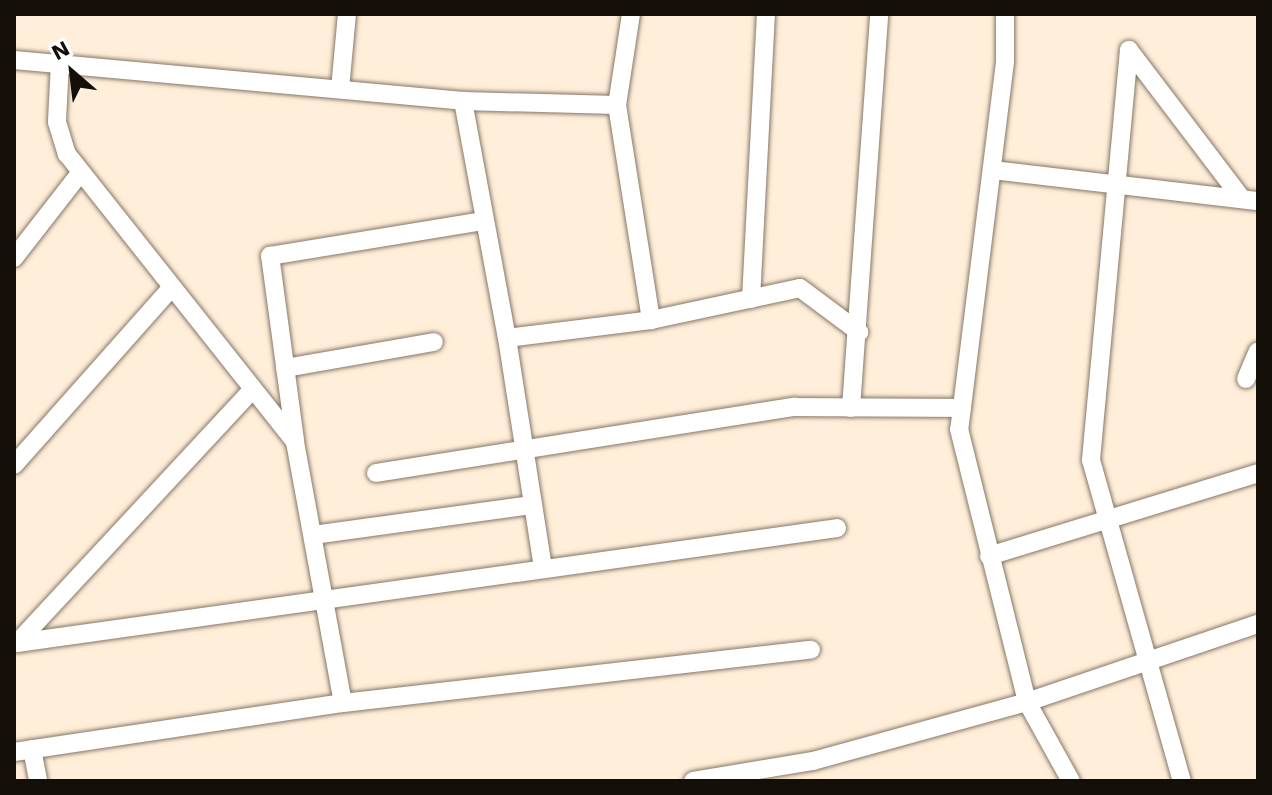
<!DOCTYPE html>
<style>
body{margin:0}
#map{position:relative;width:1272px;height:795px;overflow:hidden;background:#ffeed9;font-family:"Work Sans",sans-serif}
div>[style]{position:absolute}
.roads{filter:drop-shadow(0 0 2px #867765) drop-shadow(0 0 2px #867765)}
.minor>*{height:18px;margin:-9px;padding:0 9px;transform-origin:9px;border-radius:9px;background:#fff}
span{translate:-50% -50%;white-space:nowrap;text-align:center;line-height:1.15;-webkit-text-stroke:6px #fefefe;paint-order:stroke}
.frame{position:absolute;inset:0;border:16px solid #130e07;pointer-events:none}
.north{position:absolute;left:32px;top:32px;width:80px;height:80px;-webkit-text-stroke:6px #fefefe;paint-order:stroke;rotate:332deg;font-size:22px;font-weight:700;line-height:32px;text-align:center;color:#130e07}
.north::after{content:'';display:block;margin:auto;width:28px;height:36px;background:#130e07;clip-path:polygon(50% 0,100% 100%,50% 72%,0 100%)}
</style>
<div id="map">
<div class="roads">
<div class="minor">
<div style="left:631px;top:14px;width:92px;rotate:98.7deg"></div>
<div style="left:617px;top:105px;width:218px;rotate:81deg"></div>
<div style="left:1005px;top:14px;width:48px;rotate:90deg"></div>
<div style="left:1005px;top:62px;width:370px;rotate:97.1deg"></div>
<div style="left:959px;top:429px;width:281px;rotate:76deg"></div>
<div style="left:1027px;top:702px;width:90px;rotate:60.9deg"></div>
<div style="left:1129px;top:50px;width:412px;rotate:95.3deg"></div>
<div style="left:1091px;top:460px;width:334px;rotate:74.2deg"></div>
<div style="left:1129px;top:50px;width:187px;rotate:52.8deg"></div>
<div style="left:14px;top:60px;width:451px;rotate:5.2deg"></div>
<div style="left:463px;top:101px;width:154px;rotate:1.5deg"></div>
<div style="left:60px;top:62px;width:60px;rotate:92.9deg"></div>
<div style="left:57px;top:122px;width:34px;rotate:73deg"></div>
<div style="left:67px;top:154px;width:367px;rotate:51.6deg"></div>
<div style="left:295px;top:442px;width:265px;rotate:79.6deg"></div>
<div style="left:340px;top:89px;width:75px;rotate:-84.7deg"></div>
<div style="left:463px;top:101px;width:241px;rotate:79.5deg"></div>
<div style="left:507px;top:338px;width:145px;rotate:-7.1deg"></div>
<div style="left:651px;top:320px;width:152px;rotate:-12.1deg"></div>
<div style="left:800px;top:288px;width:74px;rotate:36.7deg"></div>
<div style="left:993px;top:170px;width:267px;rotate:6.7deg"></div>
<div style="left:14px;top:258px;width:109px;rotate:-52.1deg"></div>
<div style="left:751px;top:299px;width:285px;rotate:-87deg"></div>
<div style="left:507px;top:338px;width:232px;rotate:81.1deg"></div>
<div style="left:285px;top:368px;width:151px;rotate:-9.9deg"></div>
<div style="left:1246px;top:379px;width:30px;rotate:-67deg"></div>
<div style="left:851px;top:408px;width:395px;rotate:-85.9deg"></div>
<div style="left:295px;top:440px;width:186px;rotate:-97.7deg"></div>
<div style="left:270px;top:256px;width:217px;rotate:-9.3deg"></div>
<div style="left:14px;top:465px;width:235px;rotate:-48.4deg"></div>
<div style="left:376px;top:473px;width:424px;rotate:-9deg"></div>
<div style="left:795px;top:407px;width:167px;rotate:0.3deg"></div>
<div style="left:313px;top:535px;width:222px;rotate:-7.8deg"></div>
<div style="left:989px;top:556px;width:282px;rotate:-17.1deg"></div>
<div style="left:17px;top:643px;width:828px;rotate:-7.98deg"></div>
<div style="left:17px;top:643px;width:345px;rotate:-47.1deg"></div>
<div style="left:32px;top:749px;width:33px;rotate:79deg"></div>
<div style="left:14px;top:752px;width:333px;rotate:-8.5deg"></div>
<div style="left:343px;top:703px;width:471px;rotate:-6.5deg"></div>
<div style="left:693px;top:781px;width:122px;rotate:-9.5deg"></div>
<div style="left:813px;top:761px;width:222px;rotate:-15.4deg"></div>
<div style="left:1027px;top:702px;width:244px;rotate:-18.7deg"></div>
</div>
</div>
<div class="frame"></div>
<div class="north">N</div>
</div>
